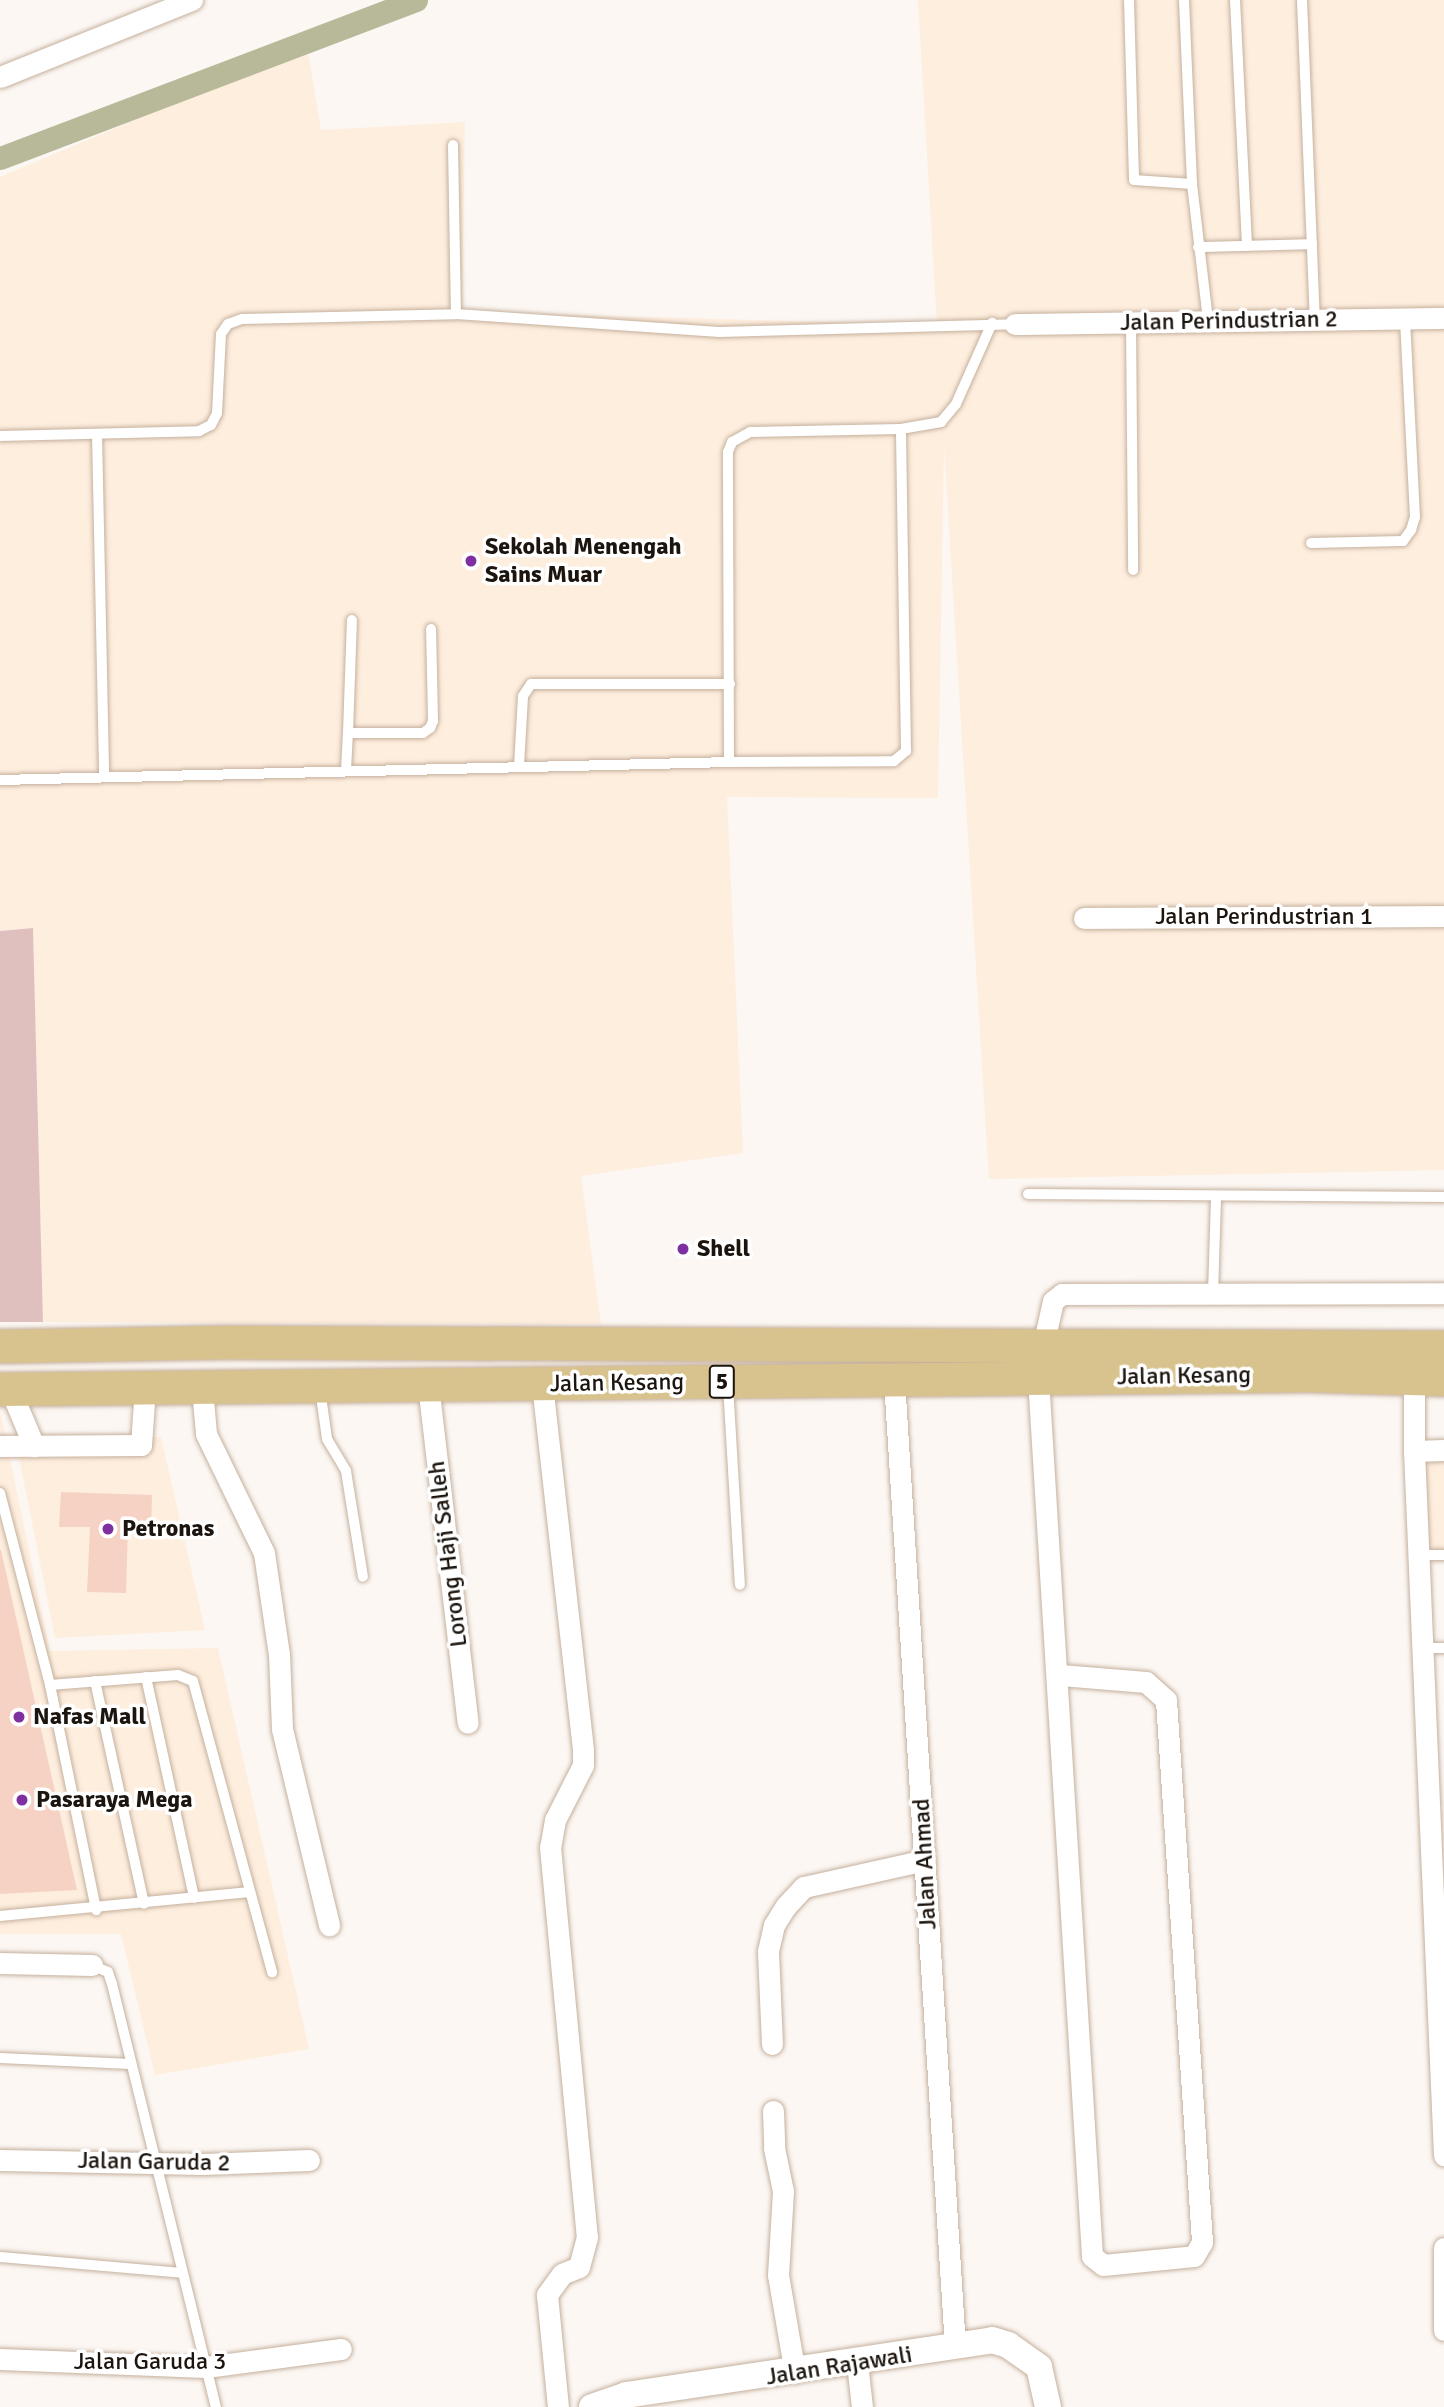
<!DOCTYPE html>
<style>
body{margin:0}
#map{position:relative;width:1444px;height:2407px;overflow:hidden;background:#fcf7f3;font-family:Signika,sans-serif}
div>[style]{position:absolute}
.built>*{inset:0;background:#feeede}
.green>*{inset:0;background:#e0c0bf}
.canal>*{height:23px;margin:-11.5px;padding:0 11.5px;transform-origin:11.5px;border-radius:11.5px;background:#b7b999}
.building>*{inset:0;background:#f5d2c4}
.roads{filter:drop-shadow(0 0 2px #c5b09d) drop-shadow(0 0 2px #c5b09d)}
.service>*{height:10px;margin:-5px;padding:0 5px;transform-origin:5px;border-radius:5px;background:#fff}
.minor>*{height:21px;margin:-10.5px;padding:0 10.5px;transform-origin:10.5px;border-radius:10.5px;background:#fff}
.tertiary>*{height:26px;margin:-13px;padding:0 13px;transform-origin:13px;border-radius:13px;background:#fff}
.primary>*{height:33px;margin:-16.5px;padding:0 16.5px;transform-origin:16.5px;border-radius:16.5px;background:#d8c38e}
.dots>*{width:19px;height:19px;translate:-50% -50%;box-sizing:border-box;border:4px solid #fff;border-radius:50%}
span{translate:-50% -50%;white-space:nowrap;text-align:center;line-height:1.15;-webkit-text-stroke:7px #fff;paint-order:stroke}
.shield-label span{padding:2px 5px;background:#fff;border:2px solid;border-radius:5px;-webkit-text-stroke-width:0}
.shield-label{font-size:23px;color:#1c140e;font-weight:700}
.street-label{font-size:24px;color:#1c140e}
.poi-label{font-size:24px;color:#1c140e;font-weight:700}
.left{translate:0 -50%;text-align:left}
</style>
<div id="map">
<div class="built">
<div style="clip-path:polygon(918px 0,1444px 0,1444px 1170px,989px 1179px,944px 446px,938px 798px,727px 797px,743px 1153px,581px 1176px,601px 1324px,43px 1322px,33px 928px,0 931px,0 177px,307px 47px,321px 130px,465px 122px,462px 312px,937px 325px)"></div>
<div style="clip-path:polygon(0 1411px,50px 1651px,218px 1648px,309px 2049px,155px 2075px,121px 1934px,0 1934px)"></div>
<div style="clip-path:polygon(161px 1437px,205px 1630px,55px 1638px,15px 1438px)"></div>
<div style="clip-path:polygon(1421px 1443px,1444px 1443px,1444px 1560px,1427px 1561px)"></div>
</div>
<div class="green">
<div style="clip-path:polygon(33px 928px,43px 1322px,0 1322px,0 931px)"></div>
</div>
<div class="canal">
<div style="left:0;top:158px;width:445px;rotate:-20.8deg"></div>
</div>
<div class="building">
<div style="clip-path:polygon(61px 1492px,152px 1495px,151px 1527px,128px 1527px,126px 1593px,87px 1592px,90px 1527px,59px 1527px)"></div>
<div style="clip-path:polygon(0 1550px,1px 1550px,77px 1890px,0 1894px)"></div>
</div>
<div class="roads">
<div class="service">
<div style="left:1129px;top:0;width:180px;rotate:88.4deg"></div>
<div style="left:1134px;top:180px;width:58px;rotate:3.9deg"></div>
<div style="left:1184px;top:0;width:184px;rotate:87.5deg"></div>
<div style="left:1192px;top:184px;width:138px;rotate:83.3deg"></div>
<div style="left:1235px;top:0;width:246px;rotate:87.2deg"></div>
<div style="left:1302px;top:0;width:320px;rotate:87.7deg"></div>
<div style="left:453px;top:145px;width:169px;rotate:89deg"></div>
<div style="left:1198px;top:247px;width:114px;rotate:-1.5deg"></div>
<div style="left:1131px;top:322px;width:248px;rotate:89.5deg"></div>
<div style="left:97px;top:434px;width:343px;rotate:88.8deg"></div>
<div style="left:0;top:436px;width:199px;rotate:-1.4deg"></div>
<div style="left:199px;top:431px;width:13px;rotate:-27deg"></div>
<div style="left:211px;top:425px;width:13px;rotate:-63deg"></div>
<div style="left:217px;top:413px;width:79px;rotate:-87.1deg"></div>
<div style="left:221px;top:334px;width:12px;rotate:-55deg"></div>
<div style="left:228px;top:324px;width:15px;rotate:-20deg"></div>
<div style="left:242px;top:319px;width:214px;rotate:-1.3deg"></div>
<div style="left:456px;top:314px;width:264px;rotate:3.9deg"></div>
<div style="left:719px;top:332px;width:296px;rotate:-1.5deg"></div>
<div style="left:1311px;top:543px;width:92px;rotate:-1.2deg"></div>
<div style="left:1403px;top:541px;width:14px;rotate:-54deg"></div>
<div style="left:1411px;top:530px;width:14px;rotate:-73deg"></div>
<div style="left:1415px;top:517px;width:199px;rotate:-92.9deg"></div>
<div style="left:348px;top:733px;width:113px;rotate:-88deg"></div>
<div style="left:729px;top:762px;width:165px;rotate:-0.3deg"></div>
<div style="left:894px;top:761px;width:16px;rotate:-40deg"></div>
<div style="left:906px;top:751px;width:322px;rotate:-90.9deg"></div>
<div style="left:519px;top:766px;width:70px;rotate:-86.7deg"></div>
<div style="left:523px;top:696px;width:14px;rotate:-56deg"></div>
<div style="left:531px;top:684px;width:199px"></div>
<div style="left:346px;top:770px;width:37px;rotate:-87deg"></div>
<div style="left:348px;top:733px;width:75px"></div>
<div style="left:423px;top:733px;width:9px;rotate:-36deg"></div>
<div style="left:430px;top:728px;width:8px;rotate:-67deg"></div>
<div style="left:433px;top:721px;width:92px;rotate:-91.2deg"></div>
<div style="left:0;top:780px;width:729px;rotate:-1.41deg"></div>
<div style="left:729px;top:762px;width:310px;rotate:-90.2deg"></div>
<div style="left:728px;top:452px;width:11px;rotate:-68deg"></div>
<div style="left:732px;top:442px;width:21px;rotate:-29deg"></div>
<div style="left:750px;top:432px;width:151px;rotate:-1.1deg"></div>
<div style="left:901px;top:429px;width:41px;rotate:-9.9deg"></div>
<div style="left:941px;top:422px;width:23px;rotate:-50deg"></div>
<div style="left:956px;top:404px;width:89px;rotate:-66deg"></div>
<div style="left:1028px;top:1194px;width:416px;rotate:0.4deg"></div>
<div style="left:1213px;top:1294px;width:96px;rotate:-88.2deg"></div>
<div style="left:728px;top:1385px;width:200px;rotate:86.6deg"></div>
<div style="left:320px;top:1389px;width:50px;rotate:82deg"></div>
<div style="left:327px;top:1439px;width:37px;rotate:59deg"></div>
<div style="left:346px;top:1471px;width:107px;rotate:80.9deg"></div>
<div style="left:0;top:1493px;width:198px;rotate:75.4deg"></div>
<div style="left:50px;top:1685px;width:230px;rotate:78.4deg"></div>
<div style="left:1419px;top:1555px;width:25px"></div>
<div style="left:1423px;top:1648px;width:21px"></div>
<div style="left:146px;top:1677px;width:226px;rotate:77.7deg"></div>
<div style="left:95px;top:1681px;width:228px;rotate:77.6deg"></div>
<div style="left:50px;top:1685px;width:128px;rotate:-4.5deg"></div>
<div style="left:178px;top:1675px;width:16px;rotate:22deg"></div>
<div style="left:193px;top:1681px;width:302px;rotate:74.8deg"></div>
<div style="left:0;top:1916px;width:251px;rotate:-5.5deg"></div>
<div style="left:92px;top:1965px;width:17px;rotate:24deg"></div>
<div style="left:108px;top:1972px;width:13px;rotate:72deg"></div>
<div style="left:112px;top:1984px;width:436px;rotate:76.2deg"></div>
<div style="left:0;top:2058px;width:131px;rotate:2.6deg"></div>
<div style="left:0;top:2257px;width:183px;rotate:5deg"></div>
</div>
<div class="minor">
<div style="left:0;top:77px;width:207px;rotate:-21.9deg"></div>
<div style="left:1015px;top:324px;width:429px;rotate:-0.8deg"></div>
<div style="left:1084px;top:918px;width:360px;rotate:-0.3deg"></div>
<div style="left:1043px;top:1346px;width:46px;rotate:-77.5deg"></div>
<div style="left:1053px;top:1301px;width:11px;rotate:-38deg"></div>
<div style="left:1062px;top:1294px;width:382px;rotate:-0.1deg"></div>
<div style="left:1038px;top:1378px;width:880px;rotate:86.48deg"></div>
<div style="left:1092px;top:2256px;width:14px;rotate:39deg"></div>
<div style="left:1103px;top:2265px;width:91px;rotate:-5.6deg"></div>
<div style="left:1194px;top:2256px;width:16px;rotate:-60deg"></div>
<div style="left:1202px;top:2242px;width:543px;rotate:-93.8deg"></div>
<div style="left:1166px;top:1700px;width:27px;rotate:-138deg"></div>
<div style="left:1146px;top:1682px;width:86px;rotate:-175.3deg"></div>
<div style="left:1414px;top:1379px;width:72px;rotate:90deg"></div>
<div style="left:1414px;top:1451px;width:30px;rotate:-2deg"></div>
<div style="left:894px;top:1380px;width:969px;rotate:86.39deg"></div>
<div style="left:542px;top:1384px;width:368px;rotate:83.6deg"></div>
<div style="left:583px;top:1750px;width:15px;rotate:90deg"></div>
<div style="left:583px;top:1765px;width:62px;rotate:117deg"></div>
<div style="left:555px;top:1820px;width:27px;rotate:100deg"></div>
<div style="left:550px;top:1847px;width:392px;rotate:84.6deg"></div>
<div style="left:587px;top:2237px;width:31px;rotate:105deg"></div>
<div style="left:579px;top:2267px;width:18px;rotate:158deg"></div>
<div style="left:562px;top:2274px;width:26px;rotate:126deg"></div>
<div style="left:547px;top:2295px;width:113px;rotate:84.4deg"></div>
<div style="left:428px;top:1385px;width:340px;rotate:83.3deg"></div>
<div style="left:202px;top:1388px;width:46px;rotate:85deg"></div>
<div style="left:206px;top:1434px;width:132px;rotate:64deg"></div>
<div style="left:264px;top:1553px;width:102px;rotate:81.6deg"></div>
<div style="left:279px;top:1654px;width:75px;rotate:87.7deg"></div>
<div style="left:282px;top:1729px;width:202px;rotate:76.5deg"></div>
<div style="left:10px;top:1389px;width:62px;rotate:67.2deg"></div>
<div style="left:0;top:1446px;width:141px;rotate:-0.4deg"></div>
<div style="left:141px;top:1445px;width:57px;rotate:-86deg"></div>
<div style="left:1414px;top:1451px;width:705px;rotate:87.56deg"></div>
<div style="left:0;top:1963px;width:92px;rotate:1.2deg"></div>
<div style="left:772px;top:2044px;width:93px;rotate:-92.5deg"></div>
<div style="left:768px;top:1951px;width:27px;rotate:-77deg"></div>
<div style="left:774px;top:1925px;width:22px;rotate:-58deg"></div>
<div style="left:786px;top:1906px;width:26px;rotate:-47deg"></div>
<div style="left:804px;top:1887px;width:124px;rotate:-12.6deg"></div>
<div style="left:773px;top:2111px;width:37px;rotate:88deg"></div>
<div style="left:774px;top:2148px;width:44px;rotate:78.2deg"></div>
<div style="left:783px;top:2191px;width:84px;rotate:93.4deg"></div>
<div style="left:778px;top:2275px;width:99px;rotate:80.2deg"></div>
<div style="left:0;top:2160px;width:202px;rotate:1.1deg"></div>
<div style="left:202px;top:2164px;width:107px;rotate:-2.1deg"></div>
<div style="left:1444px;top:2248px;width:82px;rotate:90deg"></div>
<div style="left:0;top:2359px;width:206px;rotate:2.2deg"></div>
<div style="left:206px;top:2367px;width:136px;rotate:-7.6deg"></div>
<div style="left:857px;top:2363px;width:44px;rotate:83.5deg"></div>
</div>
<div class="tertiary">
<div style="left:592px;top:2407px;width:36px;rotate:-19deg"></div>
<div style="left:626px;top:2395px;width:370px;rotate:-8.5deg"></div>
<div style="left:992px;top:2340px;width:17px;rotate:17deg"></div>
<div style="left:1008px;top:2345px;width:38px;rotate:35deg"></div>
<div style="left:1039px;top:2367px;width:41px;rotate:77.3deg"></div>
</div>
<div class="primary">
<div style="left:0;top:1346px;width:225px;rotate:-1deg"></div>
<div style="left:225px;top:1342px;width:1219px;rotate:0.24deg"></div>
<div style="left:0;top:1389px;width:1308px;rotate:-0.61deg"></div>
<div style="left:1308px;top:1375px;width:136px;rotate:1.7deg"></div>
</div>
</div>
<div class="dots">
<div style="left:471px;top:561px;background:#7e30a1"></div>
<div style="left:683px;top:1249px;background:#7e30a1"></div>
<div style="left:108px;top:1529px;background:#7e30a1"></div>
<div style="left:19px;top:1717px;background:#7e30a1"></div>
<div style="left:22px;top:1800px;background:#7e30a1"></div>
</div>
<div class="shield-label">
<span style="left:722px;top:1382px">5</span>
</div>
<div class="street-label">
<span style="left:1229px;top:321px;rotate:-1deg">Jalan Perindustrian 2</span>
<span style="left:1264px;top:917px">Jalan Perindustrian 1</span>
<span style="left:1184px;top:1376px;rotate:-1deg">Jalan Kesang</span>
<span style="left:617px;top:1383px;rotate:-1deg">Jalan Kesang</span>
<span style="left:448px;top:1554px;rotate:-97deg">Lorong Haji Salleh</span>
<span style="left:925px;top:1864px;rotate:-93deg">Jalan Ahmad</span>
<span style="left:154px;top:2162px;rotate:1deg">Jalan Garuda 2</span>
<span style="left:150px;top:2362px">Jalan Garuda 3</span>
<span style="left:839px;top:2366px;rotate:-9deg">Jalan Rajawali</span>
</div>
<div class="poi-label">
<span class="left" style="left:485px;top:561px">Sekolah Menengah<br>Sains Muar</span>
<span class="left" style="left:697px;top:1249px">Shell</span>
<span class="left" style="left:122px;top:1529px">Petronas</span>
<span class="left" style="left:33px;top:1717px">Nafas Mall</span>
<span class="left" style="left:36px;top:1800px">Pasaraya Mega</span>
</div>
</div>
